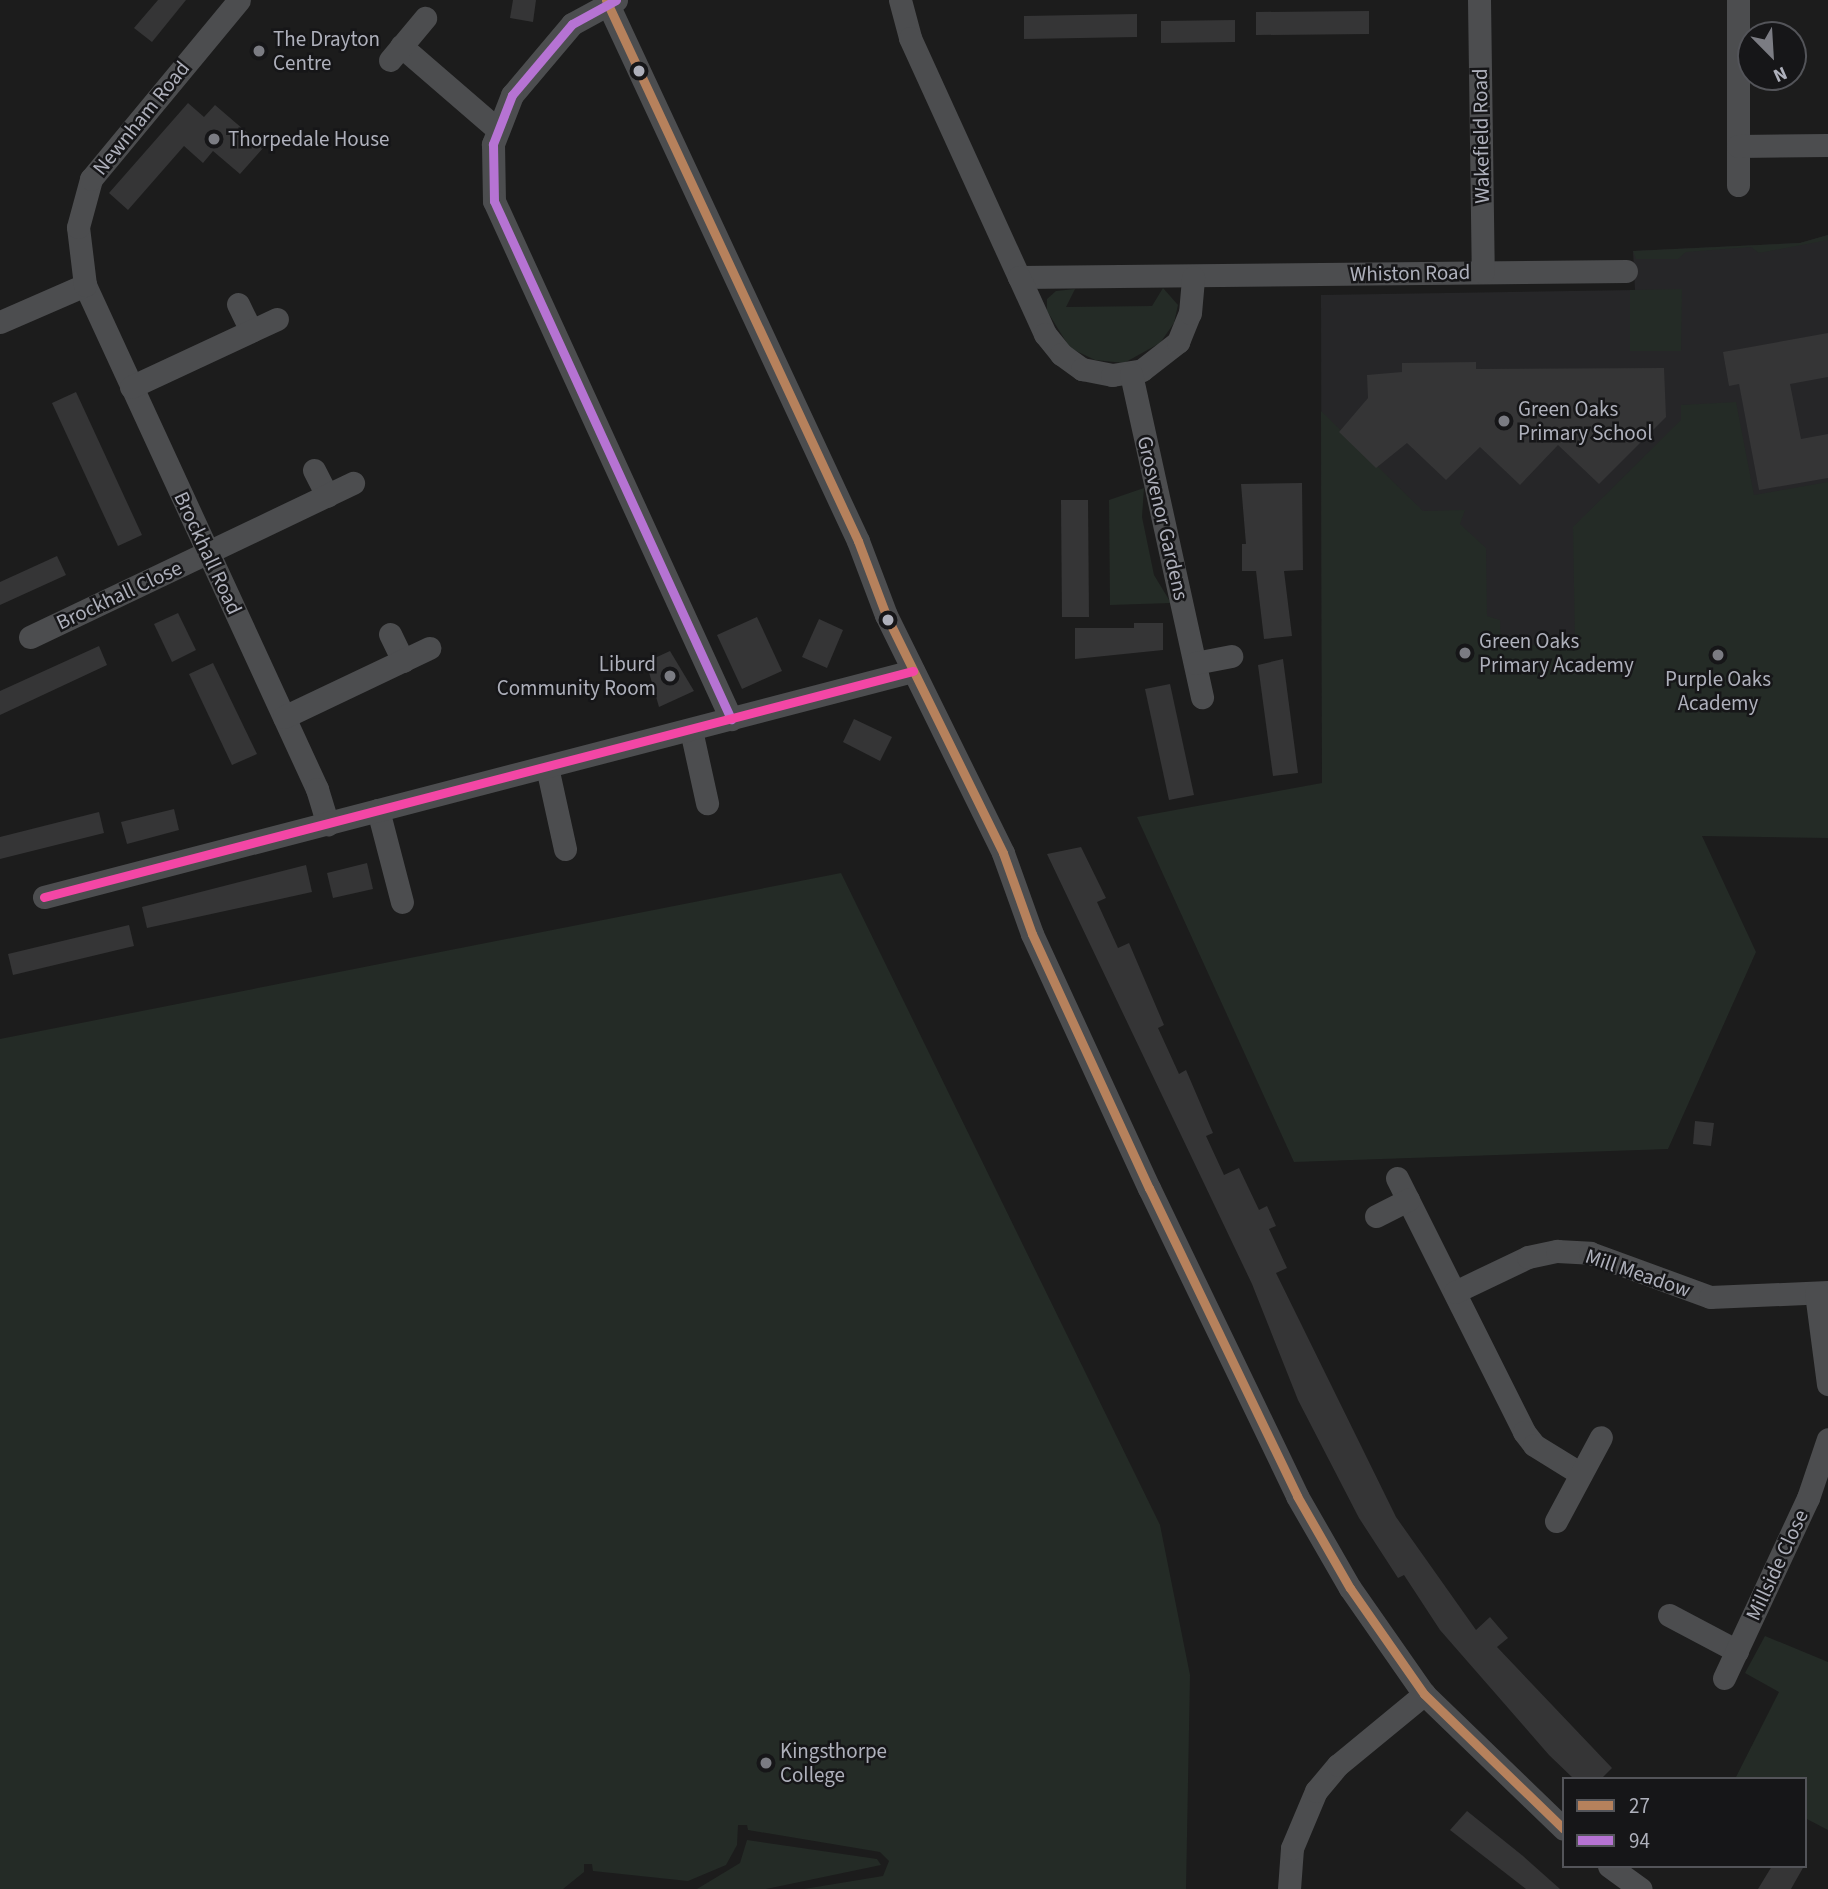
<!DOCTYPE html>
<style>
body{margin:0}
#map{position:relative;width:1828px;height:1889px;overflow:hidden;background:#1c1c1c;font-family:"Source Sans 3",sans-serif}
div>[style]{position:absolute}
.built>*{inset:0;background:#262628}
.green>*{inset:0;background:#242b26}
.building>*{inset:0;background:#353536}
.street>*{height:23px;margin:-11.5px;padding:0 11.5px;transform-origin:11.5px;border-radius:11.5px;background:#4c4d4f}
.bus-1>*{height:9px;margin:-4.5px;padding:0 4.5px;transform-origin:4.5px;border-radius:4.5px;background:#b6815c}
.bus-2>*{height:9px;margin:-4.5px;padding:0 4.5px;transform-origin:4.5px;border-radius:4.5px;background:#b673d3}
.bus-3>*{height:9px;margin:-4.5px;padding:0 4.5px;transform-origin:4.5px;border-radius:4.5px;background:#f346a5}
.dots>*{width:19px;height:19px;translate:-50% -50%;box-sizing:border-box;border:4px solid #161618;border-radius:50%}
span{translate:-50% -50%;white-space:nowrap;text-align:center;line-height:1.15;-webkit-text-stroke:5px #161618;paint-order:stroke}
.poi-label{font-size:21px;color:#aeb0bb}
.left{translate:0 -50%;text-align:left}
.right{translate:-100% -50%;text-align:right}
.street-label{font-size:21px;color:#aeb0bb}
.legend{position:absolute;left:1562px;top:1777px;width:245px;height:91px;box-sizing:border-box;background:#161618;border:2px solid #535459;margin:0;padding:9px 12px;list-style:none;font-size:21px;color:#aeb0bb}
.legend li{display:flex;align-items:center;gap:14px;height:35px}
.legend b{width:35px;border:2px solid #535459}
.north{position:absolute;left:1737px;top:21px;width:70px;height:70px;box-sizing:border-box;background:#161618;border:2px solid #535459;border-radius:50%;rotate:156deg;font-size:19px;font-weight:700;line-height:28px;text-align:center;color:#aeb0bb}
.north::after{content:'';display:block;margin:auto;width:24px;height:32px;background:#7b7c83;clip-path:polygon(50% 0,100% 100%,50% 72%,0 100%)}
</style>
<div id="map">
<div class="built">
<div style="clip-path:polygon(1828px 235px,1828px 838px,1322px 783px,1321px 295px,1635px 290px,1633px 251px,1800px 243px)"></div>
</div>
<div class="green">
<div style="clip-path:polygon(1828px 235px,1828px 240px,1759px 253px,1751px 247px,1686px 252px,1678px 259px,1636px 259px,1633px 251px,1800px 243px)"></div>
<div style="clip-path:polygon(1163px 288px,1178px 305px,1174px 323px,1160px 343px,1124px 363px,1095px 360px,1070px 348px,1047px 311px,1047px 299px,1056px 291px,1075px 289px,1066px 307px,1152px 306px)"></div>
<div style="clip-path:polygon(1682px 289px,1681px 351px,1630px 351px,1630px 290px)"></div>
<div style="clip-path:polygon(1736px 402px,1754px 495px,1828px 482px,1828px 838px,1702px 836px,1756px 952px,1668px 1149px,1294px 1162px,1137px 817px,1322px 783px,1321px 411px,1423px 511px,1465px 510px,1460px 524px,1486px 548px,1487px 616px,1500px 620px,1501px 646px,1575px 644px,1573px 527px,1681px 420px,1681px 405px)"></div>
<div style="clip-path:polygon(1144px 488px,1142px 517px,1154px 575px,1171px 603px,1110px 605px,1109px 500px)"></div>
<div style="clip-path:polygon(841px 873px,1160px 1525px,1190px 1675px,1186px 1889px,804px 1889px,883px 1876px,889px 1861px,880px 1852px,748px 1830px,747px 1825px,738px 1825px,737px 1845px,726px 1865px,688px 1881px,593px 1871px,592px 1864px,584px 1864px,584px 1872px,563px 1889px,0 1889px,0 1039px)"></div>
<div style="clip-path:polygon(1765px 1636px,1828px 1662px,1828px 1830px,1805px 1818px,1805px 1779px,1735px 1779px,1779px 1692px,1745px 1673px)"></div>
<div style="clip-path:polygon(747px 1840px,877px 1859px,881px 1865px,766px 1889px,697px 1889px,740px 1863px)"></div>
</div>
<div class="building">
<div style="clip-path:polygon(158px 0,186px 0,152px 42px,134px 28px)"></div>
<div style="clip-path:polygon(513px 0,536px 0,533px 22px,510px 18px)"></div>
<div style="clip-path:polygon(1369px 11px,1369px 34px,1256px 35px,1256px 12px)"></div>
<div style="clip-path:polygon(1137px 14px,1137px 37px,1024px 39px,1024px 16px)"></div>
<div style="clip-path:polygon(1235px 20px,1235px 42px,1161px 43px,1161px 21px)"></div>
<div style="clip-path:polygon(188px 103px,204px 117px,215px 105px,264px 147px,240px 174px,213px 151px,203px 163px,184px 146px,128px 210px,109px 193px)"></div>
<div style="clip-path:polygon(1828px 333px,1828px 377px,1790px 384px,1801px 439px,1828px 434px,1828px 478px,1759px 490px,1739px 384px,1729px 386px,1723px 352px)"></div>
<div style="clip-path:polygon(1476px 362px,1476px 369px,1664px 368px,1666px 417px,1599px 484px,1558px 445px,1520px 485px,1480px 447px,1446px 480px,1407px 443px,1376px 468px,1339px 432px,1368px 398px,1367px 375px,1402px 372px,1402px 363px)"></div>
<div style="clip-path:polygon(76px 392px,142px 535px,118px 546px,52px 403px)"></div>
<div style="clip-path:polygon(1302px 483px,1303px 570px,1284px 571px,1292px 636px,1264px 639px,1256px 571px,1242px 571px,1242px 544px,1246px 544px,1241px 484px)"></div>
<div style="clip-path:polygon(1061px 500px,1088px 500px,1089px 617px,1062px 617px)"></div>
<div style="clip-path:polygon(57px 556px,66px 575px,0 605px,0 582px)"></div>
<div style="clip-path:polygon(178px 613px,196px 650px,172px 662px,154px 624px)"></div>
<div style="clip-path:polygon(757px 617px,782px 671px,742px 689px,717px 635px)"></div>
<div style="clip-path:polygon(819px 619px,843px 630px,827px 668px,802px 657px)"></div>
<div style="clip-path:polygon(1134px 623px,1163px 623px,1163px 650px,1075px 659px,1075px 628px,1134px 628px)"></div>
<div style="clip-path:polygon(99px 646px,107px 665px,0 715px,0 691px)"></div>
<div style="clip-path:polygon(670px 651px,694px 691px,659px 707px,646px 662px)"></div>
<div style="clip-path:polygon(1283px 659px,1298px 773px,1273px 776px,1258px 665px)"></div>
<div style="clip-path:polygon(213px 663px,257px 754px,232px 765px,189px 674px)"></div>
<div style="clip-path:polygon(1170px 684px,1194px 795px,1169px 800px,1145px 689px)"></div>
<div style="clip-path:polygon(854px 719px,892px 737px,880px 761px,843px 742px)"></div>
<div style="clip-path:polygon(174px 809px,179px 830px,127px 844px,121px 822px)"></div>
<div style="clip-path:polygon(99px 812px,104px 833px,0 859px,0 837px)"></div>
<div style="clip-path:polygon(1081px 847px,1106px 898px,1097px 902px,1118px 948px,1129px 943px,1164px 1025px,1158px 1028px,1179px 1074px,1186px 1070px,1213px 1133px,1206px 1136px,1224px 1175px,1239px 1168px,1259px 1210px,1267px 1206px,1276px 1226px,1269px 1229px,1287px 1268px,1276px 1273px,1396px 1517px,1476px 1630px,1490px 1617px,1508px 1638px,1497px 1647px,1612px 1768px,1601px 1779px,1574px 1779px,1549px 1755px,1440px 1630px,1404px 1575px,1398px 1578px,1359px 1518px,1298px 1400px,1252px 1284px,1047px 854px)"></div>
<div style="clip-path:polygon(367px 863px,373px 889px,333px 898px,327px 873px)"></div>
<div style="clip-path:polygon(306px 865px,312px 892px,147px 928px,142px 907px)"></div>
<div style="clip-path:polygon(129px 925px,134px 946px,13px 975px,8px 954px)"></div>
<div style="clip-path:polygon(1695px 1121px,1714px 1123px,1711px 1146px,1693px 1144px)"></div>
<div style="clip-path:polygon(1467px 1811px,1523px 1856px,1560px 1889px,1526px 1889px,1450px 1830px)"></div>
<div style="clip-path:polygon(1772px 1866px,1804px 1866px,1791px 1889px,1758px 1889px)"></div>
</div>
<div class="street">
<div style="left:606px;top:0;width:597px;rotate:65.02deg"></div>
<div style="left:858px;top:541px;width:79px;rotate:69.3deg"></div>
<div style="left:886px;top:615px;width:265px;rotate:63.8deg"></div>
<div style="left:1003px;top:853px;width:86px;rotate:70.3deg"></div>
<div style="left:1032px;top:934px;width:280px;rotate:65.3deg"></div>
<div style="left:1149px;top:1188px;width:342px;rotate:64.3deg"></div>
<div style="left:1297px;top:1496px;width:106px;rotate:60.1deg"></div>
<div style="left:1350px;top:1588px;width:129px;rotate:55.1deg"></div>
<div style="left:1424px;top:1694px;width:194px;rotate:44deg"></div>
<div style="left:616px;top:0;width:50px;rotate:151.4deg"></div>
<div style="left:572px;top:24px;width:93px;rotate:130.2deg"></div>
<div style="left:512px;top:95px;width:53px;rotate:111.2deg"></div>
<div style="left:493px;top:144px;width:57px;rotate:89deg"></div>
<div style="left:494px;top:201px;width:570px;rotate:65.41deg"></div>
<div style="left:900px;top:0;width:39px;rotate:75deg"></div>
<div style="left:910px;top:38px;width:263px;rotate:65.5deg"></div>
<div style="left:1019px;top:277px;width:607px;rotate:-0.57deg"></div>
<div style="left:1479px;top:0;width:272px;rotate:89.2deg"></div>
<div style="left:1738px;top:0;width:185px;rotate:90deg"></div>
<div style="left:401px;top:46px;width:125px;rotate:40.8deg"></div>
<div style="left:390px;top:60px;width:55px;rotate:-50.2deg"></div>
<div style="left:1738px;top:146px;width:90px;rotate:-0.6deg"></div>
<div style="left:1019px;top:277px;width:63px;rotate:65.5deg"></div>
<div style="left:1045px;top:334px;width:26px;rotate:51deg"></div>
<div style="left:1061px;top:354px;width:26px;rotate:36deg"></div>
<div style="left:1082px;top:369px;width:31px;rotate:11deg"></div>
<div style="left:1112px;top:375px;width:30px;rotate:-9deg"></div>
<div style="left:1142px;top:370px;width:46px;rotate:-37.9deg"></div>
<div style="left:1178px;top:342px;width:31px;rotate:-68deg"></div>
<div style="left:1190px;top:313px;width:36px;rotate:-85deg"></div>
<div style="left:85px;top:285px;width:555px;rotate:65.28deg"></div>
<div style="left:317px;top:789px;width:37px;rotate:73deg"></div>
<div style="left:238px;top:304px;width:30px;rotate:64deg"></div>
<div style="left:0;top:322px;width:93px;rotate:-23.5deg"></div>
<div style="left:85px;top:285px;width:58px;rotate:-96.9deg"></div>
<div style="left:78px;top:227px;width:50px;rotate:-74.8deg"></div>
<div style="left:91px;top:179px;width:232px;rotate:-50.4deg"></div>
<div style="left:1131px;top:374px;width:331px;rotate:77.6deg"></div>
<div style="left:131px;top:387px;width:161px;rotate:-25deg"></div>
<div style="left:314px;top:470px;width:29px;rotate:63deg"></div>
<div style="left:390px;top:634px;width:30px;rotate:64deg"></div>
<div style="left:30px;top:637px;width:358px;rotate:-25.5deg"></div>
<div style="left:1195px;top:663px;width:37px;rotate:-11deg"></div>
<div style="left:284px;top:717px;width:161px;rotate:-25.4deg"></div>
<div style="left:691px;top:730px;width:75px;rotate:77.6deg"></div>
<div style="left:547px;top:767px;width:84px;rotate:77.6deg"></div>
<div style="left:378px;top:810px;width:95px;rotate:75.4deg"></div>
<div style="left:44px;top:897px;width:898px;rotate:-14.58deg"></div>
<div style="left:1397px;top:1178px;width:284px;rotate:63.4deg"></div>
<div style="left:1524px;top:1432px;width:16px;rotate:52deg"></div>
<div style="left:1534px;top:1445px;width:55px;rotate:31.7deg"></div>
<div style="left:1376px;top:1216px;width:36px;rotate:-27deg"></div>
<div style="left:1455px;top:1292px;width:81px;rotate:-25.6deg"></div>
<div style="left:1528px;top:1257px;width:30px;rotate:-12deg"></div>
<div style="left:1557px;top:1251px;width:33px;rotate:3deg"></div>
<div style="left:1590px;top:1253px;width:128px;rotate:20.1deg"></div>
<div style="left:1710px;top:1297px;width:118px;rotate:-2.4deg"></div>
<div style="left:1816px;top:1293px;width:92px;rotate:82.5deg"></div>
<div style="left:1556px;top:1521px;width:95px;rotate:-61.8deg"></div>
<div style="left:1669px;top:1615px;width:77px;rotate:27.9deg"></div>
<div style="left:1724px;top:1678px;width:199px;rotate:-65deg"></div>
<div style="left:1808px;top:1498px;width:62px;rotate:-71.3deg"></div>
<div style="left:1609px;top:1866px;width:39px;rotate:36deg"></div>
<div style="left:1289px;top:1889px;width:41px;rotate:-85.8deg"></div>
<div style="left:1292px;top:1848px;width:62px;rotate:-67.2deg"></div>
<div style="left:1316px;top:1791px;width:34px;rotate:-50deg"></div>
<div style="left:1338px;top:1765px;width:112px;rotate:-39.5deg"></div>
</div>
<div class="bus-1">
<div style="left:606px;top:0;width:597px;rotate:65.02deg"></div>
<div style="left:858px;top:541px;width:79px;rotate:69.3deg"></div>
<div style="left:886px;top:615px;width:265px;rotate:63.8deg"></div>
<div style="left:1003px;top:853px;width:86px;rotate:70.3deg"></div>
<div style="left:1032px;top:934px;width:280px;rotate:65.3deg"></div>
<div style="left:1149px;top:1188px;width:342px;rotate:64.3deg"></div>
<div style="left:1297px;top:1496px;width:106px;rotate:60.1deg"></div>
<div style="left:1350px;top:1588px;width:129px;rotate:55.1deg"></div>
<div style="left:1424px;top:1694px;width:194px;rotate:44deg"></div>
</div>
<div class="bus-2">
<div style="left:616px;top:0;width:50px;rotate:151.4deg"></div>
<div style="left:572px;top:24px;width:93px;rotate:130.2deg"></div>
<div style="left:512px;top:95px;width:53px;rotate:111.2deg"></div>
<div style="left:493px;top:144px;width:57px;rotate:89deg"></div>
<div style="left:494px;top:201px;width:570px;rotate:65.41deg"></div>
</div>
<div class="bus-3">
<div style="left:44px;top:897px;width:898px;rotate:-14.58deg"></div>
</div>
<div class="dots">
<div style="left:259px;top:51px;background:#7b7c83"></div>
<div style="left:639px;top:71px;background:#aeb0bb"></div>
<div style="left:214px;top:139px;background:#7b7c83"></div>
<div style="left:1504px;top:421px;background:#7b7c83"></div>
<div style="left:888px;top:620px;background:#aeb0bb"></div>
<div style="left:1465px;top:653px;background:#7b7c83"></div>
<div style="left:1718px;top:655px;background:#7b7c83"></div>
<div style="left:670px;top:676px;background:#7b7c83"></div>
<div style="left:766px;top:1763px;background:#7b7c83"></div>
</div>
<div class="poi-label">
<span class="left" style="left:273px;top:51px">The Drayton<br>Centre</span>
<span class="left" style="left:228px;top:139px">Thorpedale House</span>
<span class="left" style="left:1518px;top:421px">Green Oaks<br>Primary School</span>
<span class="left" style="left:1479px;top:653px">Green Oaks<br>Primary Academy</span>
<span class="right" style="left:656px;top:676px">Liburd<br>Community Room</span>
<span style="left:1718px;top:691px">Purple Oaks<br>Academy</span>
<span class="left" style="left:780px;top:1763px">Kingsthorpe<br>College</span>
</div>
<div class="street-label">
<span style="left:141px;top:118px;rotate:-51deg">Newnham Road</span>
<span style="left:1481px;top:136px;rotate:-91deg">Wakefield Road</span>
<span style="left:1410px;top:273px;rotate:-1deg">Whiston Road</span>
<span style="left:1163px;top:518px;rotate:77deg">Grosvenor Gardens</span>
<span style="left:208px;top:553px;rotate:65deg">Brockhall Road</span>
<span style="left:119px;top:595px;rotate:-25deg">Brockhall Close</span>
<span style="left:1638px;top:1273px;rotate:19deg">Mill Meadow</span>
<span style="left:1777px;top:1565px;rotate:-65deg">Millside Close</span>
</div>
<ul class="legend">
<li><b style="height:9px;background:#b6815c"></b>27</li>
<li><b style="height:9px;background:#b673d3"></b>94</li>
</ul>
<div class="north">N</div>
</div>
